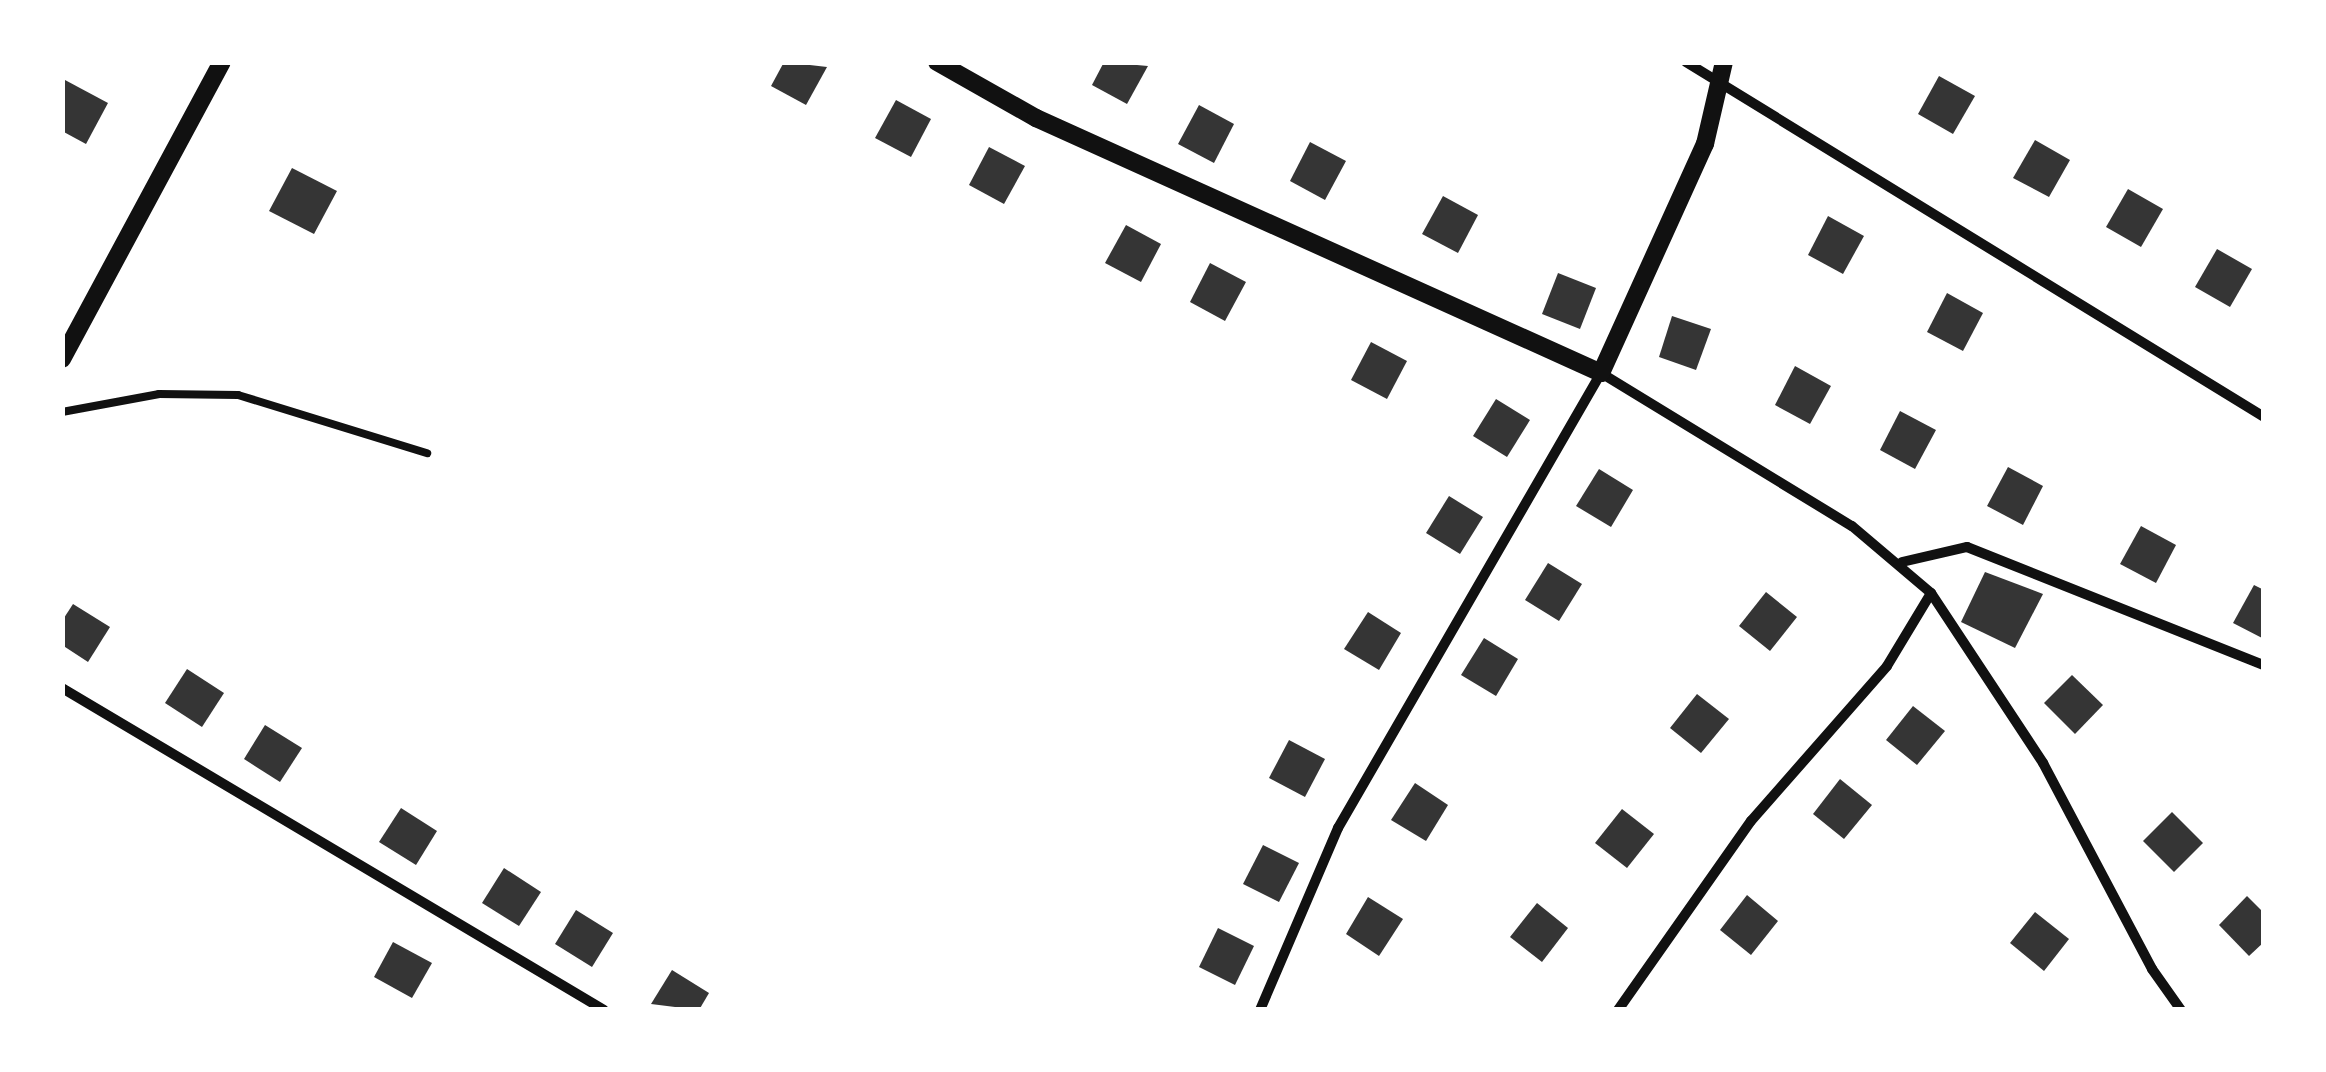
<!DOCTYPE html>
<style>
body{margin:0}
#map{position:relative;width:2326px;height:1072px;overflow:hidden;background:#fff;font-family:Rubik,sans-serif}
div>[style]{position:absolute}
.building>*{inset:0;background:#353535}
.service>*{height:8px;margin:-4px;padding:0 4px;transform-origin:4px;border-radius:4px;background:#111}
.minor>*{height:10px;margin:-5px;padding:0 5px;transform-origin:5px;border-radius:5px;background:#111}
.tertiary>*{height:18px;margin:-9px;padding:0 9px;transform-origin:9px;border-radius:9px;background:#111}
span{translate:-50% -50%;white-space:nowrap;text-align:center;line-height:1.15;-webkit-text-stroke:10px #fff;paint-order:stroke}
.frame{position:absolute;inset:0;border:65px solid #fff;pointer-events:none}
</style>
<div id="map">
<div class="building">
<div style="clip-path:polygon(784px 62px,827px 67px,806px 105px,771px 86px)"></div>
<div style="clip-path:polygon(1104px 62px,1148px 66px,1127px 104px,1092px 85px)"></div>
<div style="clip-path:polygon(1939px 76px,1975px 96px,1953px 134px,1918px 114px)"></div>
<div style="clip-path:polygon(65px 80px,108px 103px,86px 144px,62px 131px)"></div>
<div style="clip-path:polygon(896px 100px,931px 119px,911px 157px,875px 138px)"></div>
<div style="clip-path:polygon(1199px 105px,1234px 124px,1214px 163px,1178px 144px)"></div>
<div style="clip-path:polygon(2035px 140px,2070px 160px,2049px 197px,2013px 178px)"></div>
<div style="clip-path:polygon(1310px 142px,1346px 161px,1325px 200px,1290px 181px)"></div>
<div style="clip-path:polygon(989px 147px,1025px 166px,1004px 204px,969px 185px)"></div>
<div style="clip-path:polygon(292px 168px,337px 191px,314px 234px,269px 211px)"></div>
<div style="clip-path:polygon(2128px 189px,2163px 209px,2141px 247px,2106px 227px)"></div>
<div style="clip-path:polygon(1443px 196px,1478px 215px,1458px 253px,1422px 234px)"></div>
<div style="clip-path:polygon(1828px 216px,1864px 236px,1843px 274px,1808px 255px)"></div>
<div style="clip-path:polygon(1126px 225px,1161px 244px,1141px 282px,1105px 263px)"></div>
<div style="clip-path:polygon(2217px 249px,2252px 269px,2230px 307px,2195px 287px)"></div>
<div style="clip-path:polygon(1210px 263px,1246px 282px,1225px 321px,1190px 302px)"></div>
<div style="clip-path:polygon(1558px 273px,1596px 288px,1580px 329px,1542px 314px)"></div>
<div style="clip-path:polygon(1947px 293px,1983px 313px,1963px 351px,1927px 332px)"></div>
<div style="clip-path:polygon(1672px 316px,1711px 329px,1696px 370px,1659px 357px)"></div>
<div style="clip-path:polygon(1371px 342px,1407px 361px,1387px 399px,1351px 380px)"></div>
<div style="clip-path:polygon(1795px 366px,1831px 386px,1810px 424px,1775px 405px)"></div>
<div style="clip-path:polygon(1496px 399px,1530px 420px,1507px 457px,1473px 436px)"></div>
<div style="clip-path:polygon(1900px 411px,1936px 430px,1915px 469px,1880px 450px)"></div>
<div style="clip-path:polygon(2008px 467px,2043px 486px,2023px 525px,1987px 506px)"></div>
<div style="clip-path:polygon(1599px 469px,1633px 490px,1611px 527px,1576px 506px)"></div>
<div style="clip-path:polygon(1449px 496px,1483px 517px,1460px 554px,1426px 533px)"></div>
<div style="clip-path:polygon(2141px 526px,2176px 545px,2156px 583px,2120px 564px)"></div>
<div style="clip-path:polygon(1548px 563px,1582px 584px,1559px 621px,1525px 600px)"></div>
<div style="clip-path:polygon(1985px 572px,2043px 594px,2015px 648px,1961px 622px)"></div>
<div style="clip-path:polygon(2254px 585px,2264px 590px,2264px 639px,2233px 623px)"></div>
<div style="clip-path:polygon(1766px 592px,1797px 617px,1770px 651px,1739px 626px)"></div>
<div style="clip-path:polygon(73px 604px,110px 627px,88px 662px,62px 645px,62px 621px)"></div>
<div style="clip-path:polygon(1368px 612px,1401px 633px,1379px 670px,1344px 649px)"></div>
<div style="clip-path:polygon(1484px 638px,1518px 659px,1496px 696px,1461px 675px)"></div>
<div style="clip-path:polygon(187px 669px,224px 693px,202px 727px,165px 703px)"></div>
<div style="clip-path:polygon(2072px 675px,2103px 705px,2075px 734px,2044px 703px)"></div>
<div style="clip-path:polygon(1697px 694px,1729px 719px,1701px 753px,1670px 728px)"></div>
<div style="clip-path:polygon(1913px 706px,1945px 731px,1917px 765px,1886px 740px)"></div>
<div style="clip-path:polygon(265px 725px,302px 748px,280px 782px,244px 759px)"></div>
<div style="clip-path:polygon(1289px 740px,1325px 759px,1305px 797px,1269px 778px)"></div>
<div style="clip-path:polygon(1840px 779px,1872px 805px,1844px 839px,1813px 814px)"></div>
<div style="clip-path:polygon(1415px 783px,1448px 805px,1426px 841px,1391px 820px)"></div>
<div style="clip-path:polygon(401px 808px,437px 831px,416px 865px,379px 842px)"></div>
<div style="clip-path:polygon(1622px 809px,1654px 834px,1627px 868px,1595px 843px)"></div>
<div style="clip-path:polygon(2172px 812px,2203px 843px,2174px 872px,2143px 841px)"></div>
<div style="clip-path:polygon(1263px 845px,1299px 863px,1279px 902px,1243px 884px)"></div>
<div style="clip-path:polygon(504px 868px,541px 892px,519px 926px,482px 903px)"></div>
<div style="clip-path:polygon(1747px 895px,1778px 921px,1751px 955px,1720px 930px)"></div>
<div style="clip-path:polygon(2247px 896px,2264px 913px,2264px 942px,2249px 956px,2219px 925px)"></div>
<div style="clip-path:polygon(1368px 897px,1403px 919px,1379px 956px,1346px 934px)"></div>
<div style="clip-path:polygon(1537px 903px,1568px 928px,1542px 962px,1510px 937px)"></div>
<div style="clip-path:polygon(576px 910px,613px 933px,592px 967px,555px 944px)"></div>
<div style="clip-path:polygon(2035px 912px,2069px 939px,2044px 971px,2010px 943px)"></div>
<div style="clip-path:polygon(1218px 928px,1254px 946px,1235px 985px,1199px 967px)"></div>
<div style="clip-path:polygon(393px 942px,432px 963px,412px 998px,374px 977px)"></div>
<div style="clip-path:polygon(672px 970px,709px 993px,699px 1010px,651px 1004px)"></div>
</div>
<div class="service">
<div style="left:62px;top:412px;width:99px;rotate:-10.5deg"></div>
<div style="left:159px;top:394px;width:79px;rotate:0.7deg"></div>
<div style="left:238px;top:395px;width:198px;rotate:17.1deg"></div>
</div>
<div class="minor">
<div style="left:1686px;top:62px;width:678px;rotate:31.56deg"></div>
<div style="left:1902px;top:562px;width:67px;rotate:-13deg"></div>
<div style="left:1967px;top:547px;width:320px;rotate:21.7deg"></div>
<div style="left:62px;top:688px;width:630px;rotate:30.71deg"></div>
<div style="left:1260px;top:1010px;width:198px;rotate:-66.8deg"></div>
<div style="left:1338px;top:828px;width:526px;rotate:-59.97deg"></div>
<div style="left:1601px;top:373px;width:294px;rotate:31.4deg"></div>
<div style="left:1852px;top:526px;width:104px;rotate:40.3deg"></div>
<div style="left:1931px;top:593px;width:204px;rotate:56.6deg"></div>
<div style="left:2043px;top:763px;width:233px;rotate:62.1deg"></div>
<div style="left:2152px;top:969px;width:50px;rotate:54.7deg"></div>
<div style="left:1618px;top:1010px;width:231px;rotate:-54.9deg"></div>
<div style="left:1751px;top:821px;width:206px;rotate:-48.7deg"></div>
<div style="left:1887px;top:666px;width:85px;rotate:-58.9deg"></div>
</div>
<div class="tertiary">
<div style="left:937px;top:62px;width:114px;rotate:29.5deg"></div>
<div style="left:1036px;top:118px;width:620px;rotate:24.29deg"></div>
<div style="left:1601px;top:373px;width:252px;rotate:-65.6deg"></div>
<div style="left:1705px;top:144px;width:84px;rotate:-77deg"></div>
<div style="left:62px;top:359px;width:337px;rotate:-61.7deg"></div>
</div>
<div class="frame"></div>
</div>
